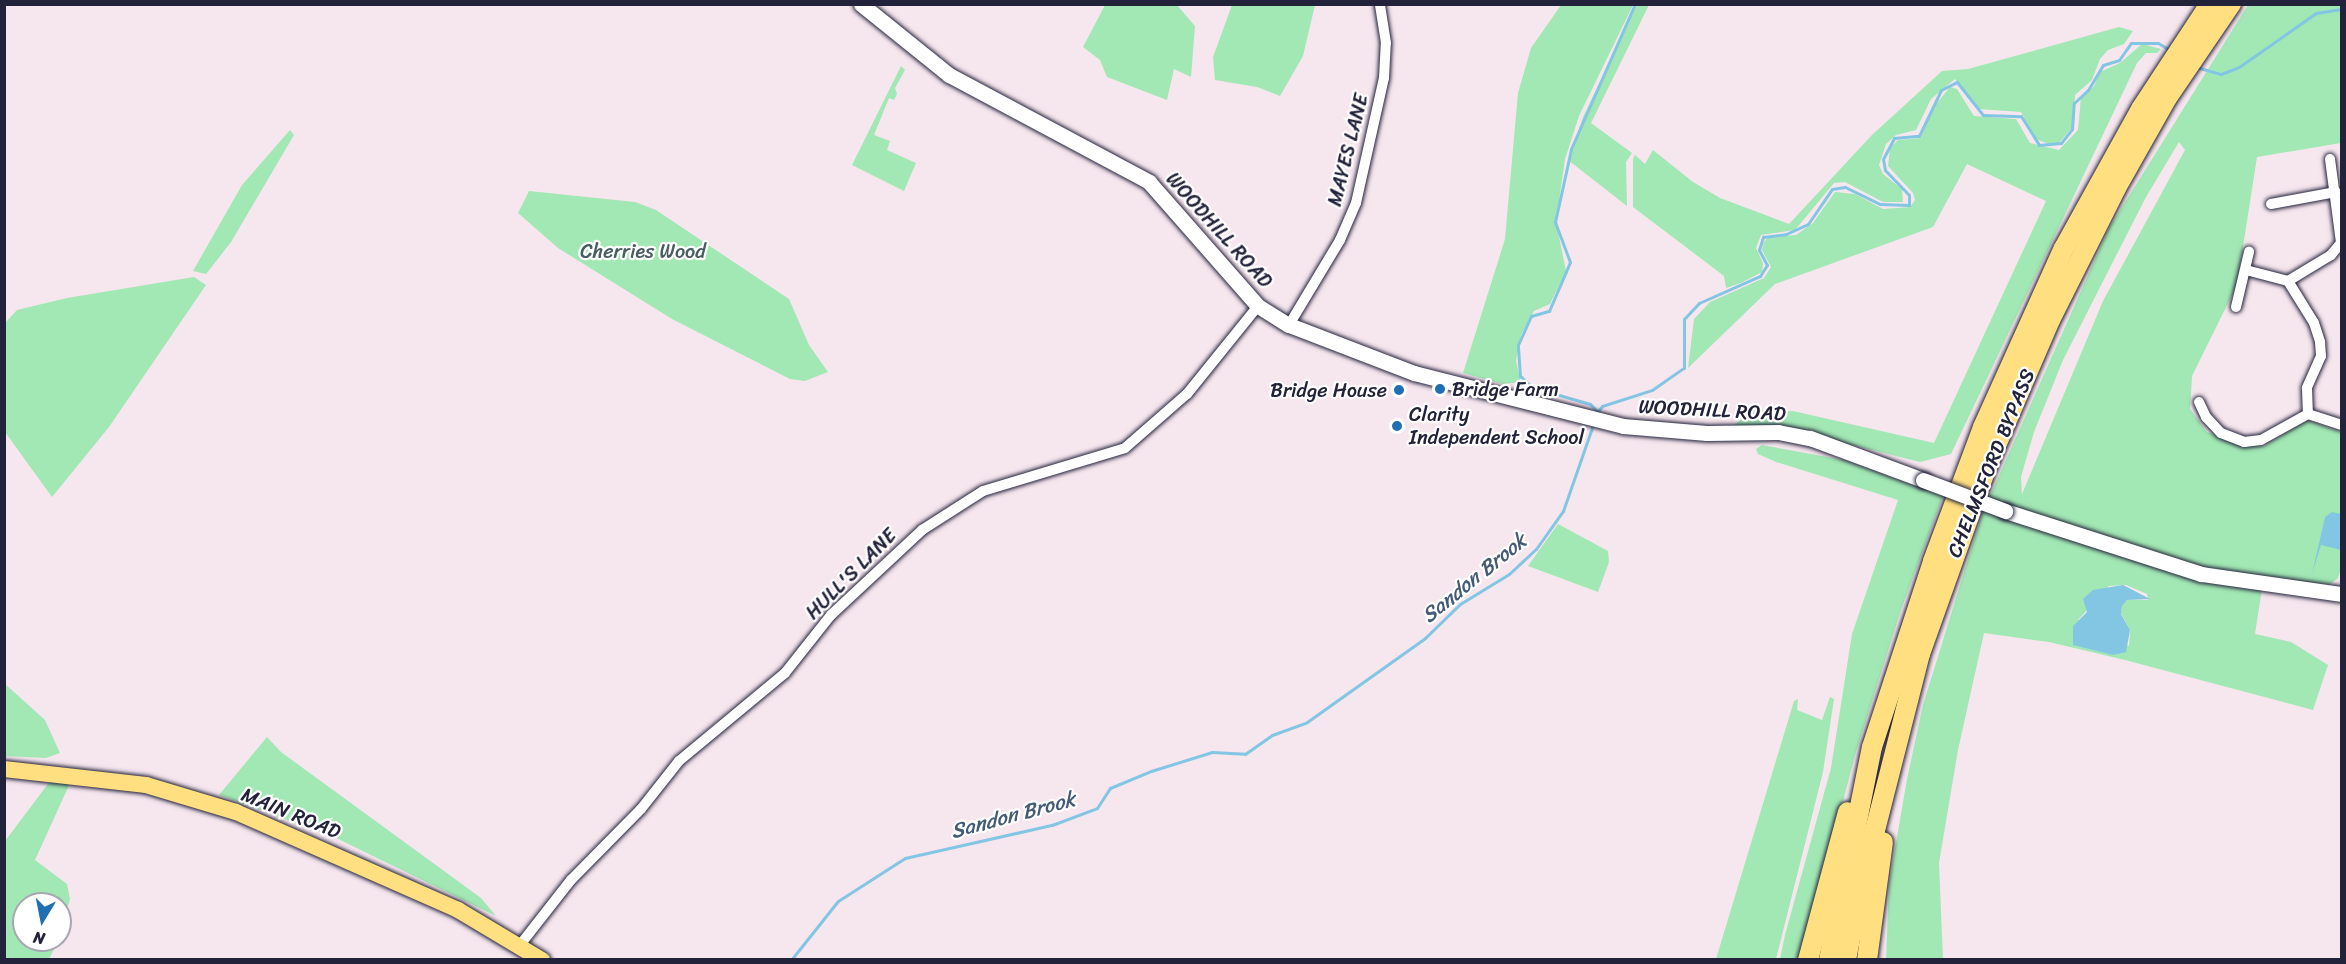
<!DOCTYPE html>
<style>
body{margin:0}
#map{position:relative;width:2346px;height:964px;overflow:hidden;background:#f6e6ee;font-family:Sriracha,sans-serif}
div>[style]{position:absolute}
.green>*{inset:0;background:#a2e8b4}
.water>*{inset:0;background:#83c6e4}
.stream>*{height:3px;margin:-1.5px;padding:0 1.5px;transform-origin:1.5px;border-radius:1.5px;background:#83c6e4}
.roads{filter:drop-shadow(0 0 2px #22223b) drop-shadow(0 0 2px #22223b)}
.street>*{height:10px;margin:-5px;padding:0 5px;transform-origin:5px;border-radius:5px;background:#fff}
.secondary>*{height:15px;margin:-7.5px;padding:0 7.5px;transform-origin:7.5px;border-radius:7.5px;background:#fff}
.primary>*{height:16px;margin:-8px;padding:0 8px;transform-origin:8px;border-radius:8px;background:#ffdf80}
.highway>*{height:20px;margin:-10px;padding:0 10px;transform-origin:10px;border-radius:10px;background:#ffdf80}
.bridges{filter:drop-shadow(0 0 2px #22223b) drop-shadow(0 0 2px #22223b)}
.secondary-bridge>*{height:15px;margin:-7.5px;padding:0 7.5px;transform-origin:7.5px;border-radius:7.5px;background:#fff}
.dots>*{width:16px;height:16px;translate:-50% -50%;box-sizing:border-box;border:3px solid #fff;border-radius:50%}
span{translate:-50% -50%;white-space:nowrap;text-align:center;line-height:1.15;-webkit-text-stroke:4.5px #fff;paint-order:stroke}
.street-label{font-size:20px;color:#22223b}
.park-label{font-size:20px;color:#485d5f}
.poi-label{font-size:20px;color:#22223b}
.left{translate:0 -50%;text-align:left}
.right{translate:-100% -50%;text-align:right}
.water-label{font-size:21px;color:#445b76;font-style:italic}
.frame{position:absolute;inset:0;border:6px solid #22223b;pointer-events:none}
.north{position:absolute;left:12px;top:892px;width:60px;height:60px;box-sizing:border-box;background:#fff;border:2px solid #a7a7b1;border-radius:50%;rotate:190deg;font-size:16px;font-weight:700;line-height:24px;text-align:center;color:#22223b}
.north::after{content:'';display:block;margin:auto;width:21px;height:27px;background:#1f6fb2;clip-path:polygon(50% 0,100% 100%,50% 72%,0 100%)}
</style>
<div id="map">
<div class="green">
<div style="clip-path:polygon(1105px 5px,1177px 5px,1195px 26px,1191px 77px,1174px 69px,1167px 100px,1107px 77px,1100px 60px,1083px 47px)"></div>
<div style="clip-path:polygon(1232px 5px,1315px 5px,1303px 56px,1280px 96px,1257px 87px,1215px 80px,1213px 57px)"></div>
<div style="clip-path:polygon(1561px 5px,1633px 5px,1579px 116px,1565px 159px,1556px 222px,1566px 271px,1550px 304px,1534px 311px,1521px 335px,1516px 361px,1521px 382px,1503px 384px,1463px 373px,1505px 239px,1518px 93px,1531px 48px)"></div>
<div style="clip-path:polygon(1637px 5px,1649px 5px,1591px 123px,1632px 153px,1626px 162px,1627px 206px,1568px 160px,1583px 117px)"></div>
<div style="clip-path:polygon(evenodd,2248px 5px,2341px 5px,2341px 143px,2257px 157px,2237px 285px,2192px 376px,2190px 409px,2207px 432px,2241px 444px,2264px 446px,2307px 420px,2341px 432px,2342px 566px,2338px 578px,2329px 585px,2264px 576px,2255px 634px,2291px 642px,2328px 665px,2313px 710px,2125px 660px,2049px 642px,1984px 633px,1958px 750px,1939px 863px,1943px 959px,1886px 960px,1889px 884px,1907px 779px,1923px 705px,1982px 514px,2109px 228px,2248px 5px,2179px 142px,2185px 150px,2103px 301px,2022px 494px,2021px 477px,2034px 432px,2063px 360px,2146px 197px,2179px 142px,2248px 5px,2126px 585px,2147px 594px,2148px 600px,2127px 600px,2122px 605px,2121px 613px,2130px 630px,2129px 646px,2078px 620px,2109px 586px,2126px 585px)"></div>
<div style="clip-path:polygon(2119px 27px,2133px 31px,2124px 44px,2108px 50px,2100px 59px,2092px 80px,2075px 95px,2073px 126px,2059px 143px,2051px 145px,2036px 139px,2021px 112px,1978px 109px,1955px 79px,1931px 99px,1916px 130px,1896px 135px,1886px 144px,1879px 165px,1883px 174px,1902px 189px,1903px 202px,1883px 202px,1845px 182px,1834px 183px,1795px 230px,1761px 235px,1756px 248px,1763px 263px,1762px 272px,1741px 283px,1726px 288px,1724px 276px,1633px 207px,1633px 159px,1635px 155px,1645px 164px,1653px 150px,1693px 182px,1720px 198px,1789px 224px,1872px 135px,1942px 71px,1968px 69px)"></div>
<div style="clip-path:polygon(2142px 44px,2161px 49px,2157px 53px,2146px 53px,2137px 63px,1951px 454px,1920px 462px,1801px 432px,1733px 426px,1753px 410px,1793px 411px,1934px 443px,2046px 201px,1967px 164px,1933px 227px,1775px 284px,1688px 368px,1694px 319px,1710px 302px,1764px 278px,1771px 267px,1762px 250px,1764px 242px,1768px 237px,1796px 235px,1813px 223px,1835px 192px,1855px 194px,1883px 209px,1910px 207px,1915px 200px,1913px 193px,1888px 166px,1890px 148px,1898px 140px,1921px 138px,1933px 108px,1950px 87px,1957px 89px,1974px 116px,2016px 119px,2030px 143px,2059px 150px,2078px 130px,2081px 97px,2094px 86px,2100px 72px,2120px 63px)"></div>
<div style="clip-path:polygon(901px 66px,905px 70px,895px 88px,897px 94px,894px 100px,889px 98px,874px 135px,890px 141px,887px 150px,916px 163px,904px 191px,852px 165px)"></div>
<div style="clip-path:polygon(290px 130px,294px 135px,231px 242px,206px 274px,193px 271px,242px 185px)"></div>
<div style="clip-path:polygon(529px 191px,635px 202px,656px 210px,789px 299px,809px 345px,828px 372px,805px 381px,790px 379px,672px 319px,558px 248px,518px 213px)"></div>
<div style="clip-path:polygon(194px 277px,206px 285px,109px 427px,52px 497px,5px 432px,5px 323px,17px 310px,67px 298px)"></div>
<div style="clip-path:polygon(1762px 445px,1844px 460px,1943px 496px,1901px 610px,1856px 752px,1801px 959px,1780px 959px,1785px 935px,1831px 768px,1852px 634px,1898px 500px,1776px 462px,1758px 454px,1756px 449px)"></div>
<div style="clip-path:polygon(1558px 524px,1608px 551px,1609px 562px,1598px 592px,1528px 566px)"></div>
<div style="clip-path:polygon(4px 683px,45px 720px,60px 753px,46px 758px,5px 756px)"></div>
<div style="clip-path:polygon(1830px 697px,1834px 699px,1823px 772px,1776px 959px,1716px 959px,1794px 701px,1798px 699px,1797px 710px,1822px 720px)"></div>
<div style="clip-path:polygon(267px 737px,281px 752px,481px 898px,496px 916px,332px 836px,219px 795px)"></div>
<div style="clip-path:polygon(51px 780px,70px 783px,35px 860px,67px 884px,70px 899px,60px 935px,60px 904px,24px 904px,24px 940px,59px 940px,49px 959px,5px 960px,5px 841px)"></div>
</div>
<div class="water">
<div style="clip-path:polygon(2332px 512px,2341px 514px,2341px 550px,2321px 545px,2312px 574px,2325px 517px)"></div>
<div style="clip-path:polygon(2123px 585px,2150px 599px,2127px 600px,2122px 606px,2121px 614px,2130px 630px,2126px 652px,2113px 655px,2073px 645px,2073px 626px,2087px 612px,2083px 599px,2093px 590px)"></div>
</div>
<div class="stream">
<div style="left:2196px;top:67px;width:26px;rotate:16deg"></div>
<div style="left:2221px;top:74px;width:19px;rotate:-21deg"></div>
<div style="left:2239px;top:67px;width:94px;rotate:-35deg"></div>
<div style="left:2316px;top:13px;width:26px;rotate:-9deg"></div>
<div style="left:1597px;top:411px;width:10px;rotate:-135deg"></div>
<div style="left:1590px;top:404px;width:60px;rotate:-163.7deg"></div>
<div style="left:1532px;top:387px;width:16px;rotate:-137deg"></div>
<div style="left:1520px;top:376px;width:31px;rotate:-94deg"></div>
<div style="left:1518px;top:345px;width:32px;rotate:-66deg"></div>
<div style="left:1531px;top:316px;width:19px;rotate:-16deg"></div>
<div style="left:1549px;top:311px;width:53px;rotate:-66.8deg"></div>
<div style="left:1570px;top:262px;width:43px;rotate:-110.6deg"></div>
<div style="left:1555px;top:222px;width:75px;rotate:-77.6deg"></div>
<div style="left:1571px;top:149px;width:158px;rotate:-66.2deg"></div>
<div style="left:1595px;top:415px;width:11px;rotate:-52deg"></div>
<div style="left:1602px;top:406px;width:52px;rotate:-17.7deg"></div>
<div style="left:1652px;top:390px;width:39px;rotate:-35deg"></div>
<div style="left:1684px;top:368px;width:49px;rotate:-90deg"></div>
<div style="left:1684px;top:319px;width:22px;rotate:-47deg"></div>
<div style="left:1699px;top:303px;width:67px;rotate:-23.9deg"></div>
<div style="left:1760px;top:276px;width:13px;rotate:-58deg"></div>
<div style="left:1767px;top:265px;width:17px;rotate:-118deg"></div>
<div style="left:1759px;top:250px;width:14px;rotate:-73deg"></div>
<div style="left:1763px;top:237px;width:23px;rotate:-7deg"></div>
<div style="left:1786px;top:234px;width:24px;rotate:-24deg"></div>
<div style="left:1808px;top:224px;width:42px;rotate:-55.6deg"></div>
<div style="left:1832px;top:189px;width:13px;rotate:-9deg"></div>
<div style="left:1845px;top:187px;width:39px;rotate:26deg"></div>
<div style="left:1880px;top:204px;width:29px;rotate:2deg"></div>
<div style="left:1909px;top:205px;width:10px;rotate:-90deg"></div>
<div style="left:1909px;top:195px;width:35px;rotate:-134deg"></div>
<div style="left:1885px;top:170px;width:11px;rotate:-100deg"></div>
<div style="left:1883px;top:159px;width:24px;rotate:-62deg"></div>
<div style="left:1894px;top:138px;width:25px;rotate:-5deg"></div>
<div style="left:1919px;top:136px;width:51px;rotate:-64.4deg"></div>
<div style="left:1941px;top:90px;width:18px;rotate:-27deg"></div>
<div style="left:1957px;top:82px;width:42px;rotate:51.8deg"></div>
<div style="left:1983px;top:115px;width:38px;rotate:2deg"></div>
<div style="left:2021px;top:116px;width:34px;rotate:58deg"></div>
<div style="left:2039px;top:145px;width:22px;rotate:-5deg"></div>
<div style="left:2061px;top:143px;width:18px;rotate:-52deg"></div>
<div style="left:2072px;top:129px;width:26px;rotate:-86deg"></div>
<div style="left:2074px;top:103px;width:19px;rotate:-43deg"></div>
<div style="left:2088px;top:90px;width:29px;rotate:-59deg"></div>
<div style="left:2103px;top:65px;width:17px;rotate:-17deg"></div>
<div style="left:2119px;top:60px;width:21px;rotate:-55deg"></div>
<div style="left:2131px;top:43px;width:27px"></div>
<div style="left:2158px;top:43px;width:14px;rotate:30deg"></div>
<div style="left:791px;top:960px;width:75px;rotate:-51.5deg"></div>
<div style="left:838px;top:901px;width:80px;rotate:-32.7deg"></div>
<div style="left:905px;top:858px;width:151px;rotate:-12.7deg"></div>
<div style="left:1052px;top:825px;width:48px;rotate:-20.7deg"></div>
<div style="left:1097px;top:808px;width:24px;rotate:-57deg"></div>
<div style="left:1110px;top:788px;width:44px;rotate:-22.5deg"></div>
<div style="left:1151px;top:771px;width:64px;rotate:-17.3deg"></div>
<div style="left:1212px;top:752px;width:33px;rotate:3deg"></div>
<div style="left:1245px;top:754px;width:33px;rotate:-35deg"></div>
<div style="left:1272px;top:735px;width:37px;rotate:-20deg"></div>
<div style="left:1307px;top:722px;width:145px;rotate:-35.4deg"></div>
<div style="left:1425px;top:638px;width:49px;rotate:-44.2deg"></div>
<div style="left:1460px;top:604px;width:57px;rotate:-31.5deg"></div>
<div style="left:1509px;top:574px;width:37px;rotate:-43deg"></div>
<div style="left:1536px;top:549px;width:47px;rotate:-54.6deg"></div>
<div style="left:1563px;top:511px;width:91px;rotate:-70.8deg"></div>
</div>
<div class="roads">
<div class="street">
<div style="left:2330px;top:159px;width:85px;rotate:82.5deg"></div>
<div style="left:2341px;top:243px;width:16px;rotate:130deg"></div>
<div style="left:2331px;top:255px;width:50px;rotate:148.8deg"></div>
<div style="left:2288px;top:281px;width:49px;rotate:58.2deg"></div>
<div style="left:2314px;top:323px;width:20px;rotate:72deg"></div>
<div style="left:2320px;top:342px;width:14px;rotate:86deg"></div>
<div style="left:2321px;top:356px;width:35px;rotate:114deg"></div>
<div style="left:2307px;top:388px;width:26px;rotate:88deg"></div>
<div style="left:2308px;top:414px;width:36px;rotate:18deg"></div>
<div style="left:2271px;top:204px;width:66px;rotate:-10.5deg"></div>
<div style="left:2246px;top:270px;width:43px;rotate:14.7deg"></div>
<div style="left:2236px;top:307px;width:57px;rotate:-76.7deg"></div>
<div style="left:1289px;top:325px;width:99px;rotate:-59deg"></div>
<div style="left:1340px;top:240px;width:40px;rotate:-66.6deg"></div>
<div style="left:1356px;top:203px;width:128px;rotate:-77.4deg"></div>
<div style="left:1384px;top:78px;width:35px;rotate:-87deg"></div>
<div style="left:1386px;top:43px;width:39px;rotate:-99deg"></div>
<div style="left:2199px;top:402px;width:17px;rotate:65deg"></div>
<div style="left:2206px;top:417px;width:22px;rotate:47deg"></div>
<div style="left:2221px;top:433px;width:25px;rotate:21deg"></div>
<div style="left:2244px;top:442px;width:17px;rotate:-7deg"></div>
<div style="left:2261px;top:440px;width:54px;rotate:-29deg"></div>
<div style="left:520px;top:945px;width:83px;rotate:-51.9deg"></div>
<div style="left:571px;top:880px;width:100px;rotate:-45.4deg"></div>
<div style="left:641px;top:809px;width:61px;rotate:-51.6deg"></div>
<div style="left:679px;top:761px;width:138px;rotate:-39.7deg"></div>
<div style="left:785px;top:673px;width:74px;rotate:-51.6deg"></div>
<div style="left:831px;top:615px;width:125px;rotate:-43deg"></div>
<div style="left:922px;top:530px;width:72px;rotate:-32.6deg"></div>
<div style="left:983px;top:491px;width:148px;rotate:-16.8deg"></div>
<div style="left:1125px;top:448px;width:82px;rotate:-41.1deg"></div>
<div style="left:1187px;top:394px;width:113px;rotate:-51.1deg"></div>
</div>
<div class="secondary">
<div style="left:861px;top:4px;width:113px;rotate:38.9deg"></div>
<div style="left:949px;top:75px;width:227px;rotate:28.1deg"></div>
<div style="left:1149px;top:182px;width:165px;rotate:48.7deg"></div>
<div style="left:1258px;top:306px;width:36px;rotate:32deg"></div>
<div style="left:1289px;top:325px;width:134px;rotate:21deg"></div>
<div style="left:1414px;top:373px;width:216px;rotate:14.2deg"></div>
<div style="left:1623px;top:426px;width:84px;rotate:4.8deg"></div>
<div style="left:1707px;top:433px;width:71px;rotate:-0.8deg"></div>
<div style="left:1778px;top:432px;width:33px;rotate:11deg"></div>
<div style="left:1810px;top:438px;width:121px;rotate:20.4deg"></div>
<div style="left:2005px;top:511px;width:206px;rotate:17.8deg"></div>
<div style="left:2201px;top:574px;width:142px;rotate:8.1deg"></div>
</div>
<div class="primary">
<div style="left:4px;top:769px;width:143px;rotate:6.4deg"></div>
<div style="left:146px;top:785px;width:94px;rotate:16.7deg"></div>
<div style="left:236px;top:812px;width:243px;rotate:23.8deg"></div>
<div style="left:458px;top:910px;width:98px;rotate:30.8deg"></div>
</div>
<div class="highway">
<div style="left:1808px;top:960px;width:153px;rotate:-74.9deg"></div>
<div style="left:1829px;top:960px;width:217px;rotate:-78.6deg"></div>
<div style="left:1872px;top:747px;width:196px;rotate:-71.8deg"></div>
<div style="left:1933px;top:561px;width:143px;rotate:-69.5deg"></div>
<div style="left:1983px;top:427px;width:196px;rotate:-65.7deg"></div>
<div style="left:2064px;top:248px;width:159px;rotate:-61deg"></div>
<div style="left:2141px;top:109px;width:126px;rotate:-56.7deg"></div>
<div style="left:1846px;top:960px;width:64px;rotate:-79.2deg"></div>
<div style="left:1858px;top:897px;width:251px;rotate:-75.7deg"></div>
<div style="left:1920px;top:654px;width:194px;rotate:-70.4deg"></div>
<div style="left:1985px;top:471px;width:164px;rotate:-66.7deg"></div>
<div style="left:2050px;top:320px;width:148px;rotate:-63.4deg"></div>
<div style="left:2116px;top:188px;width:103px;rotate:-60.5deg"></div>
<div style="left:2167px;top:98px;width:114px;rotate:-55.8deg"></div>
<div style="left:1867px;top:960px;width:119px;rotate:-82.3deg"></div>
</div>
</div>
<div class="bridges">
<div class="secondary-bridge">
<div style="left:1923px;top:480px;width:88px;rotate:20.7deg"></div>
</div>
</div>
<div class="dots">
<div style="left:1440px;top:389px;background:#1f6fb2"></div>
<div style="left:1399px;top:390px;background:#1f6fb2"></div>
<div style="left:1397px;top:426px;background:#1f6fb2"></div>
</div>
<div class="street-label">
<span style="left:1348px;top:150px;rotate:-76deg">MAYES LANE</span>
<span style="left:1219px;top:230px;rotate:48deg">WOODHILL ROAD</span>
<span style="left:1712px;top:410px;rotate:3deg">WOODHILL ROAD</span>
<span style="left:1991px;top:463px;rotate:-68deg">CHELMSFORD BYPASS</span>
<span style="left:851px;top:574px;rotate:-45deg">HULL'S LANE</span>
<span style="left:291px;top:813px;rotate:22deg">MAIN ROAD</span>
</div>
<div class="park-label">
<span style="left:643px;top:251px">Cherries Wood</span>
</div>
<div class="poi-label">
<span class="left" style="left:1452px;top:389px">Bridge Farm</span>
<span class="right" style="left:1387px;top:390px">Bridge House</span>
<span class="left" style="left:1409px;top:426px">Clarity<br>Independent School</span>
</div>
<div class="water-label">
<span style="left:1474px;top:578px;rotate:-39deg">Sandon Brook</span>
<span style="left:1013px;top:815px;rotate:-15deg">Sandon Brook</span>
</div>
<div class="frame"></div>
<div class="north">N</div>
</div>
